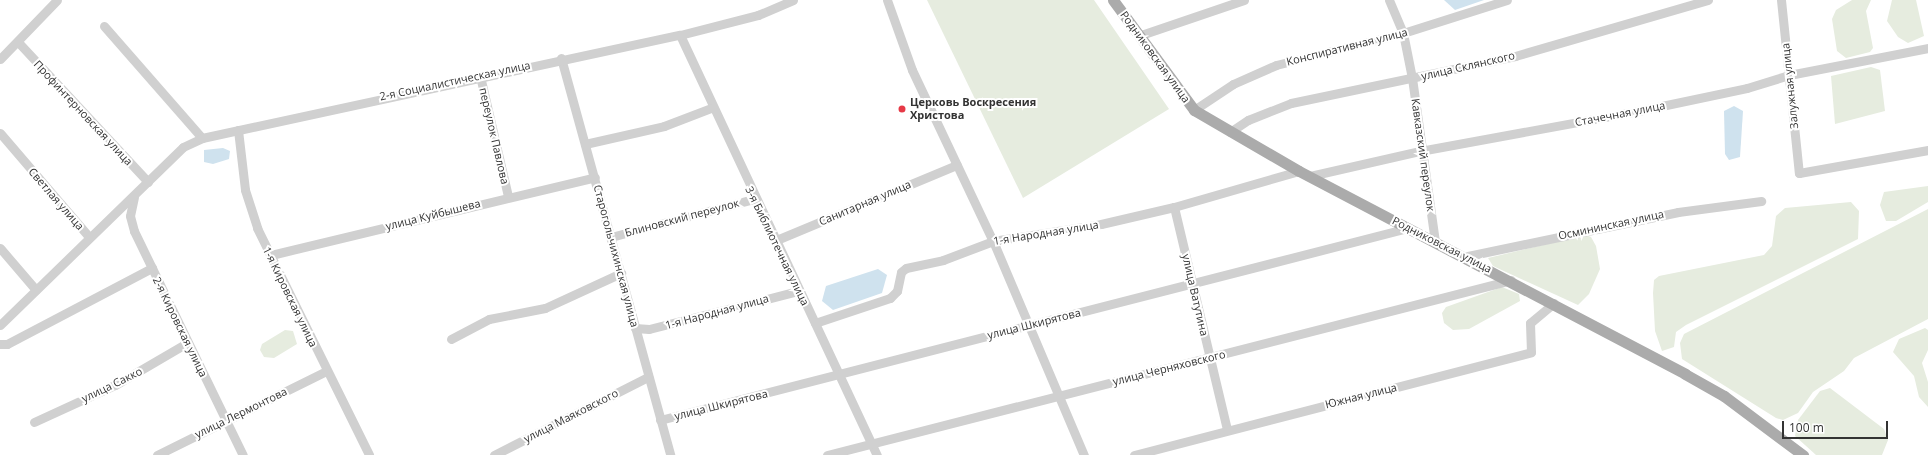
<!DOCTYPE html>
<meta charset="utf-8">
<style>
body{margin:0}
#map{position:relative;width:1928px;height:455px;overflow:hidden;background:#fff;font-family:"Open Sans",sans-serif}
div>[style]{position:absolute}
.green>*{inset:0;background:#e6ecdf}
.water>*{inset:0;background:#cfe2ee}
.minor>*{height:9px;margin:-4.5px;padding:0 4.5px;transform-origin:4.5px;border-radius:4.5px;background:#d0d0d0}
.major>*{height:11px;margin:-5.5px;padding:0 5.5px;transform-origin:5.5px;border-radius:5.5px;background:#ababab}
.dots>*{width:11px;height:11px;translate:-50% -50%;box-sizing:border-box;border:2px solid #fff;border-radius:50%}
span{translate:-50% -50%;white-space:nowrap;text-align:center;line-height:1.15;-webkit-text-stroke:4px #fff;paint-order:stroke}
.street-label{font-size:11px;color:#333}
.poi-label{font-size:11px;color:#333;font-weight:700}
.left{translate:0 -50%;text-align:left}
.scale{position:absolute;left:1782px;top:421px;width:106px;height:18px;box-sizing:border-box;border:2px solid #333;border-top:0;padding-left:5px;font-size:12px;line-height:14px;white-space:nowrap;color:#333;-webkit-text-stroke:3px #fff;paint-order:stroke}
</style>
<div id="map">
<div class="green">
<div style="clip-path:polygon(927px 0,1094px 0,1169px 109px,1023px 198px)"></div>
<div style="clip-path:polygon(1852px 0,1871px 0,1866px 11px,1873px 48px,1870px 52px,1846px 58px,1837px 51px,1832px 19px,1836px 10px)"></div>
<div style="clip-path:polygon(1892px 0,1916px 0,1924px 36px,1908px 43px,1898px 37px,1887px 21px)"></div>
<div style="clip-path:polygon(1871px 67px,1880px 70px,1885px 111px,1835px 124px,1831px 76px)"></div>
<div style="clip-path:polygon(1928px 186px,1928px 202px,1896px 221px,1886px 221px,1880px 205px,1884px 192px)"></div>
<div style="clip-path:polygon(1851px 202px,1859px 211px,1858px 239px,1686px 325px,1676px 332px,1674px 347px,1662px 351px,1655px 331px,1653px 293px,1654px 280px,1659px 276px,1764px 255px,1772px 246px,1776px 216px,1785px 208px)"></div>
<div style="clip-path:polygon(1928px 209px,1928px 319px,1854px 358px,1844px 371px,1813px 392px,1798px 413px,1783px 420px,1776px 418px,1682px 359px,1680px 343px,1684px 334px)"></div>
<div style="clip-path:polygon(1586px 235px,1591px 237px,1596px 246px,1600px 269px,1589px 294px,1578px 305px,1493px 266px,1488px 258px)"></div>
<div style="clip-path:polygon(1502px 287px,1519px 294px,1520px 301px,1469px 329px,1453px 330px,1444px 323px,1442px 313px,1446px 307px)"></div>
<div style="clip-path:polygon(1925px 328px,1928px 330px,1928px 350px,1922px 363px,1928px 382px,1928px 407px,1919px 397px,1914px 376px,1893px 352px,1899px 339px)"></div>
<div style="clip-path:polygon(285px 330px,293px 331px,297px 344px,274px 358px,264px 357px,260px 350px,262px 344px)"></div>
<div style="clip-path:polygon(1830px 388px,1884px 429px,1888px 440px,1882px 455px,1816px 455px,1795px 436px,1798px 420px,1820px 391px)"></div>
</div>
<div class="water">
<div style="clip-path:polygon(1444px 0,1484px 0,1455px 10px)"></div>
<div style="clip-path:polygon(1734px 106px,1743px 111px,1740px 157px,1729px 160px,1725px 154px,1724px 111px)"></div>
<div style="clip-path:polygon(223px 148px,230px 151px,229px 159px,213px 164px,204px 162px,204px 150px)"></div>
<div style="clip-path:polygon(878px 269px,887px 275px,882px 293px,833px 310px,822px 301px,826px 286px)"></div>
</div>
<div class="minor">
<div style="left:887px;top:0;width:74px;rotate:70.3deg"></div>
<div style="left:912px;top:70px;width:189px;rotate:64.7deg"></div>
<div style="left:993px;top:241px;width:233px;rotate:67deg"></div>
<div style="left:1389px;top:0;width:36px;rotate:67deg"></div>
<div style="left:1403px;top:33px;width:46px;rotate:78.7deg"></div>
<div style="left:1412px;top:78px;width:166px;rotate:82deg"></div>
<div style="left:1781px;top:0;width:174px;rotate:84.1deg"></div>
<div style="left:1799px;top:173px;width:131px;rotate:-10.1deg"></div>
<div style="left:104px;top:26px;width:149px;rotate:48.8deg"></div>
<div style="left:680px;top:35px;width:464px;rotate:64.9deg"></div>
<div style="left:1138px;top:36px;width:112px;rotate:-18.8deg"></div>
<div style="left:18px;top:42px;width:191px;rotate:47.1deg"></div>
<div style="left:561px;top:58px;width:412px;rotate:74.6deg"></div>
<div style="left:0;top:59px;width:82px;rotate:-46deg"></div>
<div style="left:480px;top:76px;width:123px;rotate:76.9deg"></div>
<div style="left:1194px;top:110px;width:47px;rotate:-33.7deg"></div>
<div style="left:1233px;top:84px;width:47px;rotate:-23.8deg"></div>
<div style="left:1276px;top:65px;width:131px;rotate:-14.1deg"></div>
<div style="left:1403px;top:33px;width:109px;rotate:-17.6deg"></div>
<div style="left:238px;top:130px;width:60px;rotate:83.3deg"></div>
<div style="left:245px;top:190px;width:40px;rotate:72deg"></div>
<div style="left:257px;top:228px;width:253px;rotate:63.7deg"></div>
<div style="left:1230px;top:132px;width:22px;rotate:-34deg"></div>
<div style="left:1248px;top:120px;width:46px;rotate:-21.6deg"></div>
<div style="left:1291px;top:103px;width:229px;rotate:-11.8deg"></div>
<div style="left:1515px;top:56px;width:201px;rotate:-16.2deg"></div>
<div style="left:0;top:133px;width:137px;rotate:49.4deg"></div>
<div style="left:585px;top:144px;width:81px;rotate:-12.8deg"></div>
<div style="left:664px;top:126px;width:50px;rotate:-21deg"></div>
<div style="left:1310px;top:176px;width:113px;rotate:-12.8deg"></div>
<div style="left:1420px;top:151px;width:217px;rotate:-10.4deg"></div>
<div style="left:1633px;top:112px;width:116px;rotate:-11.9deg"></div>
<div style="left:1747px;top:88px;width:44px;rotate:-17.2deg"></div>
<div style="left:1789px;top:75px;width:142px;rotate:-11deg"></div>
<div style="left:134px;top:197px;width:19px;rotate:102deg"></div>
<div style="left:130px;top:216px;width:16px;rotate:75deg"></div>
<div style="left:134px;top:231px;width:249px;rotate:64.1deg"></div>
<div style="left:1174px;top:207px;width:229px;rotate:76.6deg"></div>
<div style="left:611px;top:237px;width:148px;rotate:-14.9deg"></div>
<div style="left:774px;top:241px;width:198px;rotate:-22.6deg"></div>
<div style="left:0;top:248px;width:55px;rotate:49.4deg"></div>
<div style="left:271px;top:255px;width:333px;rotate:-13.5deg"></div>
<div style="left:1463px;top:257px;width:220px;rotate:-11.8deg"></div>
<div style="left:1678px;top:212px;width:84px;rotate:-7.5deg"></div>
<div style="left:815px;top:323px;width:79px;rotate:-18.4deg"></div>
<div style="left:890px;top:298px;width:10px;rotate:-45deg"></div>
<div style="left:897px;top:291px;width:19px;rotate:-78deg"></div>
<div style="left:901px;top:272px;width:6px;rotate:-39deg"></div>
<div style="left:906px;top:268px;width:38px;rotate:-12deg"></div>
<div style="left:943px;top:260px;width:53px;rotate:-20.8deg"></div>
<div style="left:993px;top:241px;width:109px;rotate:-8.9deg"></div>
<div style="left:1101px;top:224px;width:75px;rotate:-13.1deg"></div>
<div style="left:1174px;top:207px;width:130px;rotate:-16.1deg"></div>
<div style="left:0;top:325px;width:255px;rotate:-44.2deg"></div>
<div style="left:183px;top:147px;width:21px;rotate:-25deg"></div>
<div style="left:202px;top:138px;width:489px;rotate:-12.2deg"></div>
<div style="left:680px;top:35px;width:81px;rotate:-14.4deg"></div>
<div style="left:758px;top:15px;width:38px;rotate:-23deg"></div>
<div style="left:635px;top:328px;width:14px;rotate:4deg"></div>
<div style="left:649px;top:329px;width:154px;rotate:-14.3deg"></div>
<div style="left:451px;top:339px;width:43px;rotate:-27.8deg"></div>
<div style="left:489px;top:319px;width:57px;rotate:-11.1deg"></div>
<div style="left:545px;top:308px;width:84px;rotate:-24.7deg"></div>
<div style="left:0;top:344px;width:7px"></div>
<div style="left:7px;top:344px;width:164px;rotate:-27.7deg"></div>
<div style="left:660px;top:420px;width:772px;rotate:-14.4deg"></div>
<div style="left:34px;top:422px;width:89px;rotate:-24.6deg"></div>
<div style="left:115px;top:385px;width:83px;rotate:-30.3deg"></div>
<div style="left:157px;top:455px;width:189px;rotate:-26.4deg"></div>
<div style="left:494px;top:455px;width:173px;rotate:-26.9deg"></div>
<div style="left:827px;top:455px;width:706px;rotate:-14.35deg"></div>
<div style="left:1134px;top:455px;width:410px;rotate:-14.5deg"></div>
<div style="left:1531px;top:352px;width:29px;rotate:-92deg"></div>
<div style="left:1530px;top:323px;width:31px;rotate:-40deg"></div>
</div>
<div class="major">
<div style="left:1113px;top:0;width:137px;rotate:53.6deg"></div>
<div style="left:1194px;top:110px;width:121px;rotate:30.2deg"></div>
<div style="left:1299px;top:171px;width:436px;rotate:27.7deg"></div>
<div style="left:1685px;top:374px;width:45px;rotate:29.4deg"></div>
<div style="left:1724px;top:396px;width:99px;rotate:36.8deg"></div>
</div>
<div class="dots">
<div style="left:902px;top:109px;background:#e63946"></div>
</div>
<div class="street-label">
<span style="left:1347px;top:47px;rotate:-14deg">Конспиративная улица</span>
<span style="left:1155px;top:57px;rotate:54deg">Родниковская улица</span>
<span style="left:1468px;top:66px;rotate:-13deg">улица Склянского</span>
<span style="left:455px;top:81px;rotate:-12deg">2-я Социалистическая улица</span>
<span style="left:1790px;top:86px;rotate:-96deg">Залужная улица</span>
<span style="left:83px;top:113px;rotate:47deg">Профинтерновская улица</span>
<span style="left:1620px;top:114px;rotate:-11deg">Стачечная улица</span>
<span style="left:494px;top:136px;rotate:77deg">переулок Павлова</span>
<span style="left:1423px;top:155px;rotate:82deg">Кавказский переулок</span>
<span style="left:56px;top:199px;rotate:49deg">Светлая улица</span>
<span style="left:865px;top:203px;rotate:-23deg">Санитарная улица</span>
<span style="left:433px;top:215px;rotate:-14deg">улица Куйбышева</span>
<span style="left:682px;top:218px;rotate:-15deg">Блиновский переулок</span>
<span style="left:1611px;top:225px;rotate:-12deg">Осмининская улица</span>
<span style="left:1046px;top:233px;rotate:-9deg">1-я Народная улица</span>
<span style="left:1442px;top:245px;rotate:27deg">Родниковская улица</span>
<span style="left:777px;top:246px;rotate:64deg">3-я Библиотечная улица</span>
<span style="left:616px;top:256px;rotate:75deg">Старогольчихинская улица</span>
<span style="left:1195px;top:295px;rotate:77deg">улица Ватутина</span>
<span style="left:290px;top:297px;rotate:64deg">1-я Кировская улица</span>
<span style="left:717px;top:312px;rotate:-15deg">1-я Народная улица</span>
<span style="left:1034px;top:324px;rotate:-14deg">улица Шкирятова</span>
<span style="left:180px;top:327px;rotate:64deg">2-я Кировская улица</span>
<span style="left:1169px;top:368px;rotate:-14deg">улица Черняховского</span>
<span style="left:112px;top:385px;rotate:-26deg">улица Сакко</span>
<span style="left:1361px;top:396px;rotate:-14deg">Южная улица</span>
<span style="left:721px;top:405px;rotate:-14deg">улица Шкирятова</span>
<span style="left:241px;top:413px;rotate:-26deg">улица Лермонтова</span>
<span style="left:571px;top:416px;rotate:-27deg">улица Маяковского</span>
</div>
<div class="poi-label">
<span class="left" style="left:910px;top:109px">Церковь Воскресения<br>Христова</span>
</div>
<div class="scale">100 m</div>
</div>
